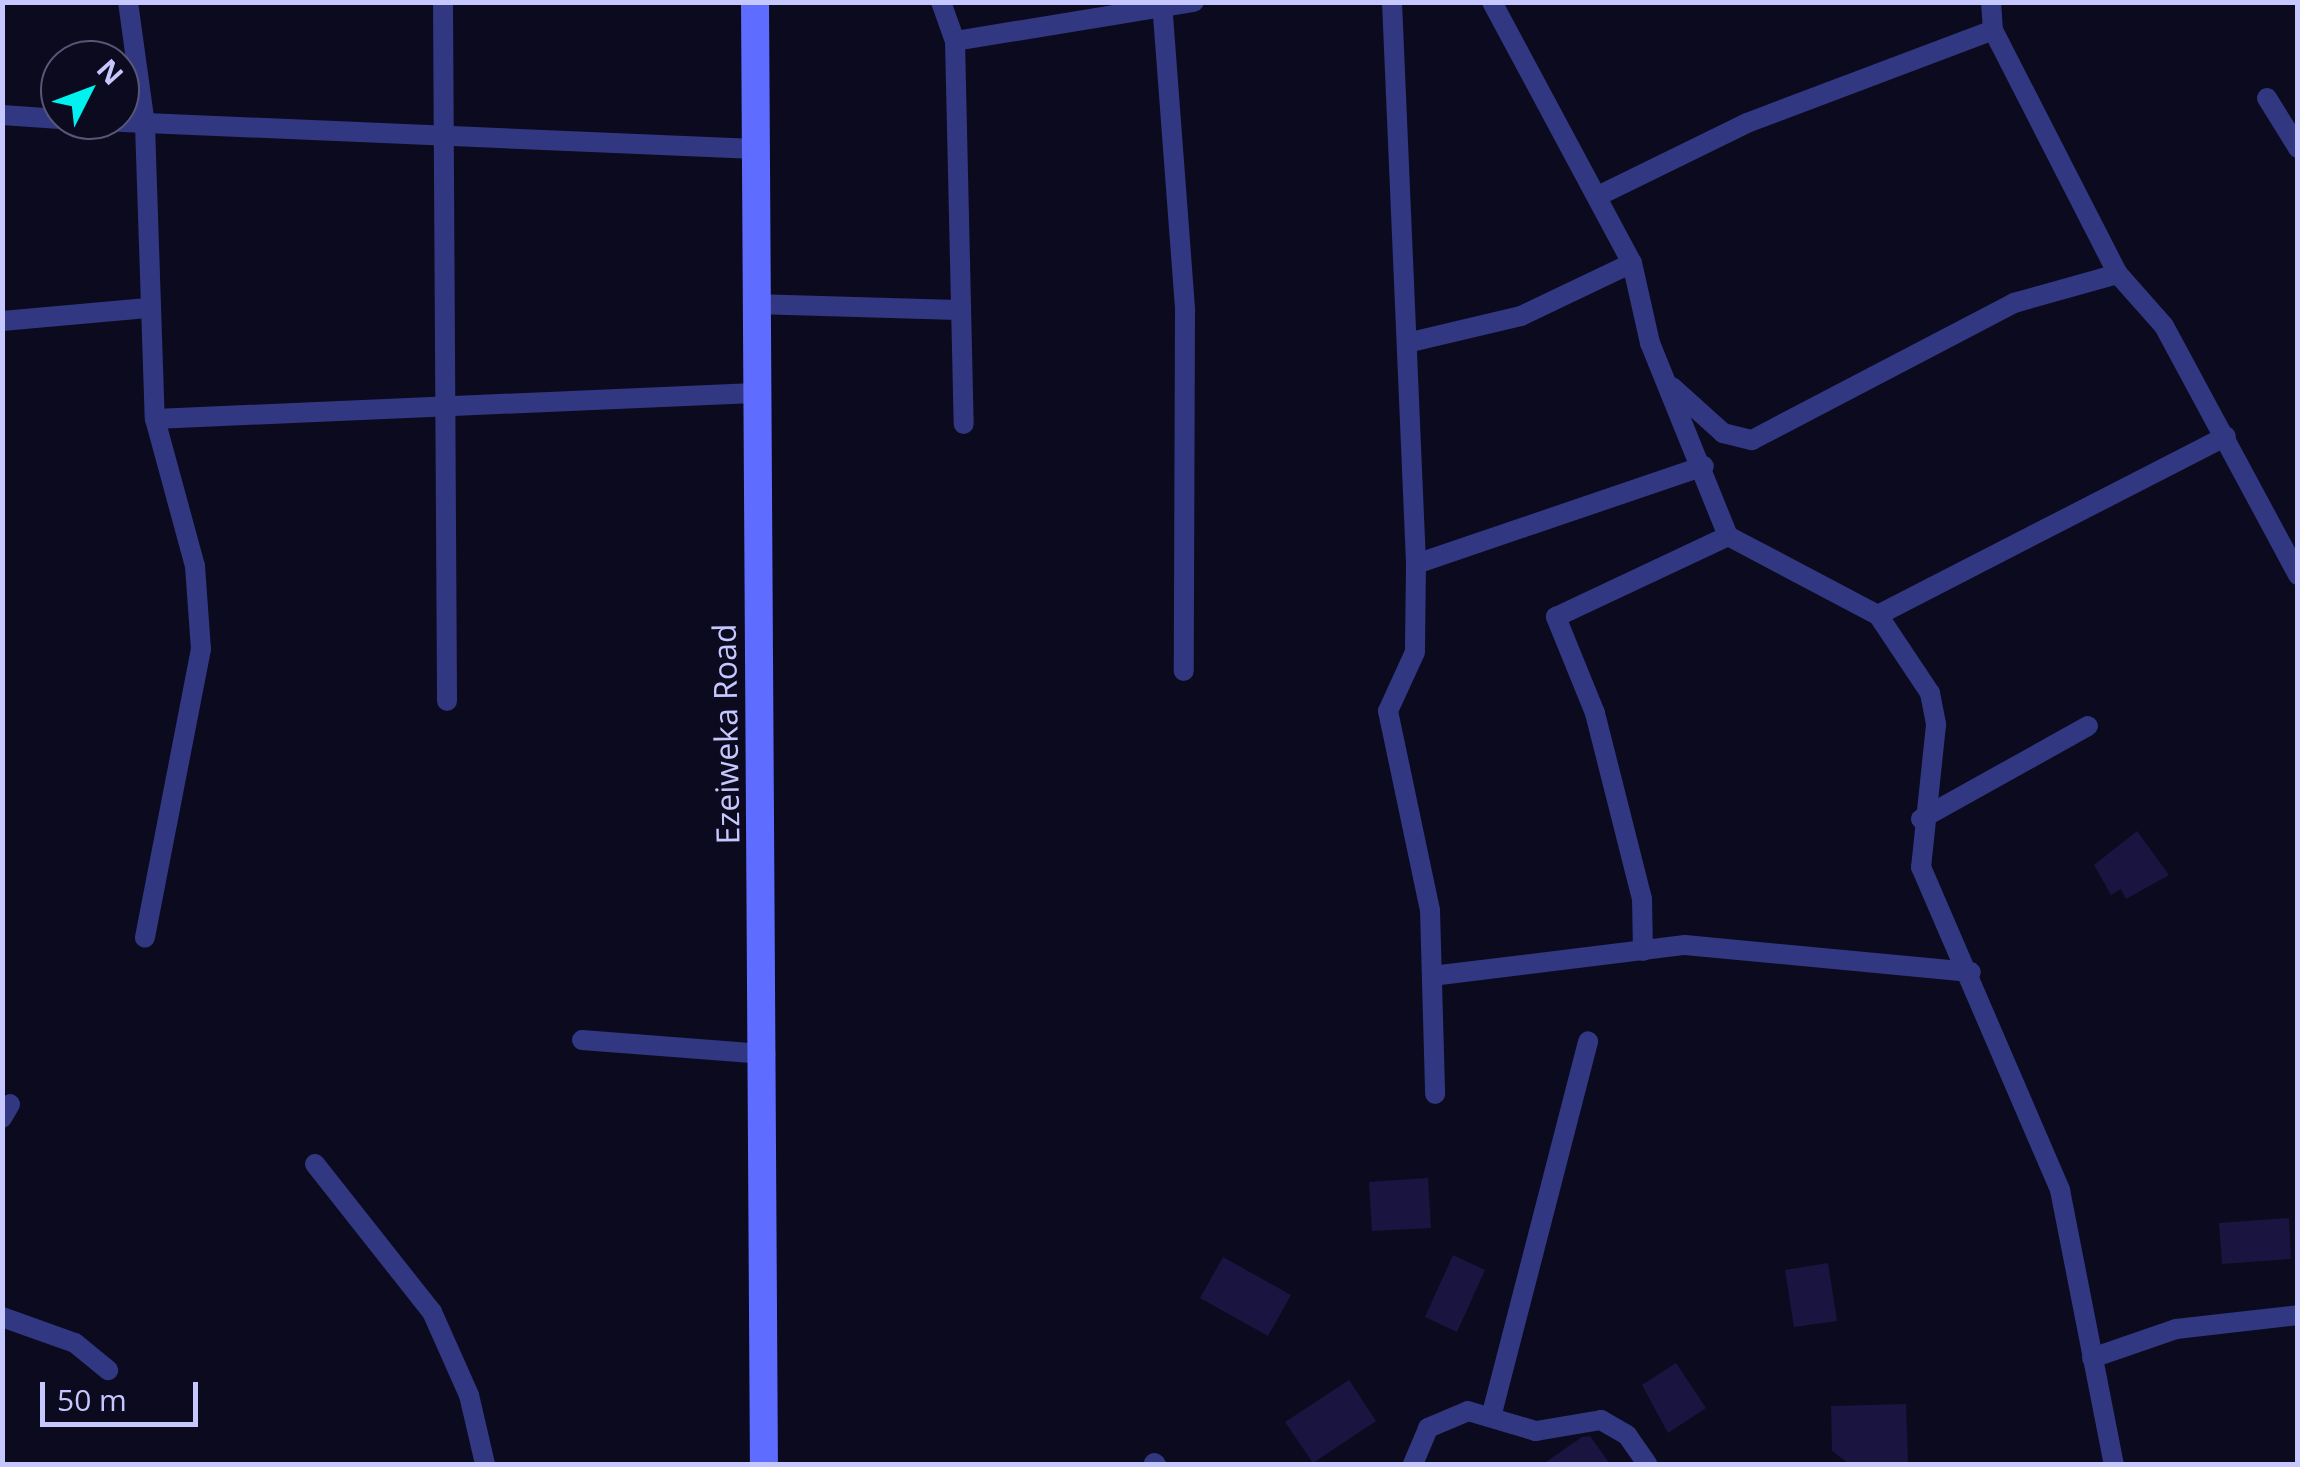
<!DOCTYPE html>
<style>
body{margin:0}
#map{position:relative;width:2300px;height:1467px;overflow:hidden;background:#0b0a1e;font-family:"Open Sans",sans-serif}
div>[style]{position:absolute}
.building>*{inset:0;background:#191540}
.minor>*{height:20px;margin:-10px;padding:0 10px;transform-origin:10px;border-radius:10px;background:#313781}
.secondary>*{height:28px;margin:-14px;padding:0 14px;transform-origin:14px;border-radius:14px;background:#5e6dff}
span{translate:-50% -50%;white-space:nowrap;text-align:center;line-height:1.15;-webkit-text-stroke:10px #0b0a1e;paint-order:stroke}
.street-label{font-size:32px;color:#c7c7ff}
.frame{position:absolute;inset:0;border:5px solid #c7c7ff;pointer-events:none}
.north{position:absolute;left:40px;top:40px;width:100px;height:100px;box-sizing:border-box;background:#0b0a1e;border:2px solid #565678;border-radius:50%;rotate:48deg;font-size:28px;font-weight:700;line-height:40px;text-align:center;color:#c7c7ff}
.north::after{content:'';display:block;margin:auto;width:35px;height:45px;background:#00f2ee;clip-path:polygon(50% 0,100% 100%,50% 72%,0 100%)}
.scale{position:absolute;left:40px;top:1382px;width:158px;height:45px;box-sizing:border-box;border:5px solid #c7c7ff;border-top:0;padding-left:12px;font-size:30px;line-height:35px;white-space:nowrap;color:#c7c7ff;-webkit-text-stroke:8px #0b0a1e;paint-order:stroke}
</style>
<div id="map">
<div class="building">
<div style="clip-path:polygon(2137px 831px,2169px 875px,2126px 899px,2121px 889px,2111px 895px,2094px 865px)"></div>
<div style="clip-path:polygon(1428px 1178px,1431px 1228px,1372px 1231px,1369px 1182px)"></div>
<div style="clip-path:polygon(2289px 1218px,2291px 1259px,2222px 1264px,2219px 1223px)"></div>
<div style="clip-path:polygon(1453px 1255px,1485px 1270px,1457px 1332px,1425px 1317px)"></div>
<div style="clip-path:polygon(1223px 1257px,1291px 1295px,1268px 1336px,1200px 1298px)"></div>
<div style="clip-path:polygon(1828px 1263px,1837px 1321px,1794px 1327px,1785px 1270px)"></div>
<div style="clip-path:polygon(1676px 1363px,1706px 1408px,1668px 1433px,1642px 1385px)"></div>
<div style="clip-path:polygon(1349px 1380px,1376px 1421px,1313px 1463px,1285px 1422px)"></div>
<div style="clip-path:polygon(1906px 1404px,1908px 1462px,1848px 1463px,1832px 1451px,1831px 1406px)"></div>
<div style="clip-path:polygon(1590px 1436px,1610px 1464px,1543px 1464px,1582px 1437px)"></div>
</div>
<div class="minor">
<div style="left:128px;top:2px;width:124px;rotate:82.1deg"></div>
<div style="left:145px;top:125px;width:294px;rotate:88.1deg"></div>
<div style="left:155px;top:419px;width:152px;rotate:74.8deg"></div>
<div style="left:195px;top:566px;width:83px;rotate:85.9deg"></div>
<div style="left:201px;top:649px;width:294px;rotate:101deg"></div>
<div style="left:443px;top:2px;width:699px;rotate:89.67deg"></div>
<div style="left:941px;top:2px;width:41px;rotate:70.3deg"></div>
<div style="left:955px;top:41px;width:383px;rotate:88.7deg"></div>
<div style="left:1162px;top:2px;width:309px;rotate:85.7deg"></div>
<div style="left:1185px;top:310px;width:361px;rotate:90.2deg"></div>
<div style="left:1392px;top:2px;width:563px;rotate:87.55deg"></div>
<div style="left:1416px;top:564px;width:88px;rotate:90.7deg"></div>
<div style="left:1415px;top:652px;width:65px;rotate:114.6deg"></div>
<div style="left:1388px;top:711px;width:203px;rotate:78.1deg"></div>
<div style="left:1430px;top:910px;width:184px;rotate:88.4deg"></div>
<div style="left:1492px;top:2px;width:296px;rotate:61.8deg"></div>
<div style="left:1632px;top:263px;width:82px;rotate:77.3deg"></div>
<div style="left:1650px;top:343px;width:208px;rotate:68deg"></div>
<div style="left:1728px;top:536px;width:170px;rotate:27.8deg"></div>
<div style="left:1878px;top:615px;width:94px;rotate:56.3deg"></div>
<div style="left:1930px;top:693px;width:33px;rotate:79deg"></div>
<div style="left:1936px;top:725px;width:143px;rotate:96deg"></div>
<div style="left:1921px;top:867px;width:352px;rotate:66.7deg"></div>
<div style="left:2060px;top:1190px;width:279px;rotate:78.9deg"></div>
<div style="left:1991px;top:2px;width:28px;rotate:86deg"></div>
<div style="left:1993px;top:30px;width:274px;rotate:62.9deg"></div>
<div style="left:2118px;top:274px;width:69px;rotate:48.5deg"></div>
<div style="left:2164px;top:326px;width:283px;rotate:61.7deg"></div>
<div style="left:955px;top:41px;width:242px;rotate:-9.3deg"></div>
<div style="left:2267px;top:98px;width:59px;rotate:58.2deg"></div>
<div style="left:2px;top:115px;width:58px;rotate:3.9deg"></div>
<div style="left:77px;top:120px;width:679px;rotate:2.45deg"></div>
<div style="left:1598px;top:196px;width:166px;rotate:-26.1deg"></div>
<div style="left:1747px;top:123px;width:263px;rotate:-20.7deg"></div>
<div style="left:754px;top:304px;width:204px;rotate:1.7deg"></div>
<div style="left:2px;top:321px;width:146px;rotate:-5.1deg"></div>
<div style="left:1411px;top:342px;width:113px;rotate:-13.3deg"></div>
<div style="left:1521px;top:316px;width:123px;rotate:-25.5deg"></div>
<div style="left:1672px;top:387px;width:69px;rotate:42deg"></div>
<div style="left:1723px;top:433px;width:30px;rotate:14deg"></div>
<div style="left:1752px;top:440px;width:296px;rotate:-27.6deg"></div>
<div style="left:2014px;top:303px;width:108px;rotate:-15.6deg"></div>
<div style="left:155px;top:419px;width:600px;rotate:-2.49deg"></div>
<div style="left:1416px;top:564px;width:304px;rotate:-18.8deg"></div>
<div style="left:1878px;top:615px;width:391px;rotate:-27.2deg"></div>
<div style="left:1921px;top:819px;width:191px;rotate:-29.1deg"></div>
<div style="left:1643px;top:951px;width:52px;rotate:-91.1deg"></div>
<div style="left:1642px;top:899px;width:192px;rotate:-104.2deg"></div>
<div style="left:1595px;top:713px;width:104px;rotate:-112.1deg"></div>
<div style="left:1556px;top:617px;width:190px;rotate:-25.2deg"></div>
<div style="left:1432px;top:976px;width:255px;rotate:-7deg"></div>
<div style="left:1685px;top:945px;width:287px;rotate:5.4deg"></div>
<div style="left:582px;top:1040px;width:184px;rotate:4.4deg"></div>
<div style="left:2px;top:1118px;width:16px;rotate:-60deg"></div>
<div style="left:315px;top:1164px;width:189px;rotate:51.7deg"></div>
<div style="left:432px;top:1312px;width:91px;rotate:66deg"></div>
<div style="left:469px;top:1395px;width:71px;rotate:76.9deg"></div>
<div style="left:2px;top:1317px;width:77px;rotate:19.6deg"></div>
<div style="left:75px;top:1343px;width:43px;rotate:39.3deg"></div>
<div style="left:2092px;top:1358px;width:89px;rotate:-19deg"></div>
<div style="left:2176px;top:1329px;width:123px;rotate:-6.5deg"></div>
<div style="left:1491px;top:1417px;width:388px;rotate:-75.5deg"></div>
<div style="left:1154px;top:1463px;width:2px;rotate:27deg"></div>
<div style="left:1413px;top:1464px;width:39px;rotate:-67deg"></div>
<div style="left:1428px;top:1428px;width:43px;rotate:-23deg"></div>
<div style="left:1468px;top:1411px;width:71px;rotate:16.4deg"></div>
<div style="left:1536px;top:1431px;width:66px;rotate:-9.6deg"></div>
<div style="left:1601px;top:1420px;width:30px;rotate:30deg"></div>
<div style="left:1627px;top:1435px;width:35px;rotate:55deg"></div>
</div>
<div class="secondary">
<div style="left:755px;top:2px;width:1462px;rotate:89.65deg"></div>
</div>
<div class="street-label">
<span style="left:726px;top:734px;rotate:-91deg">Ezeiweka Road</span>
</div>
<div class="frame"></div>
<div class="north">N</div>
<div class="scale">50 m</div>
</div>
